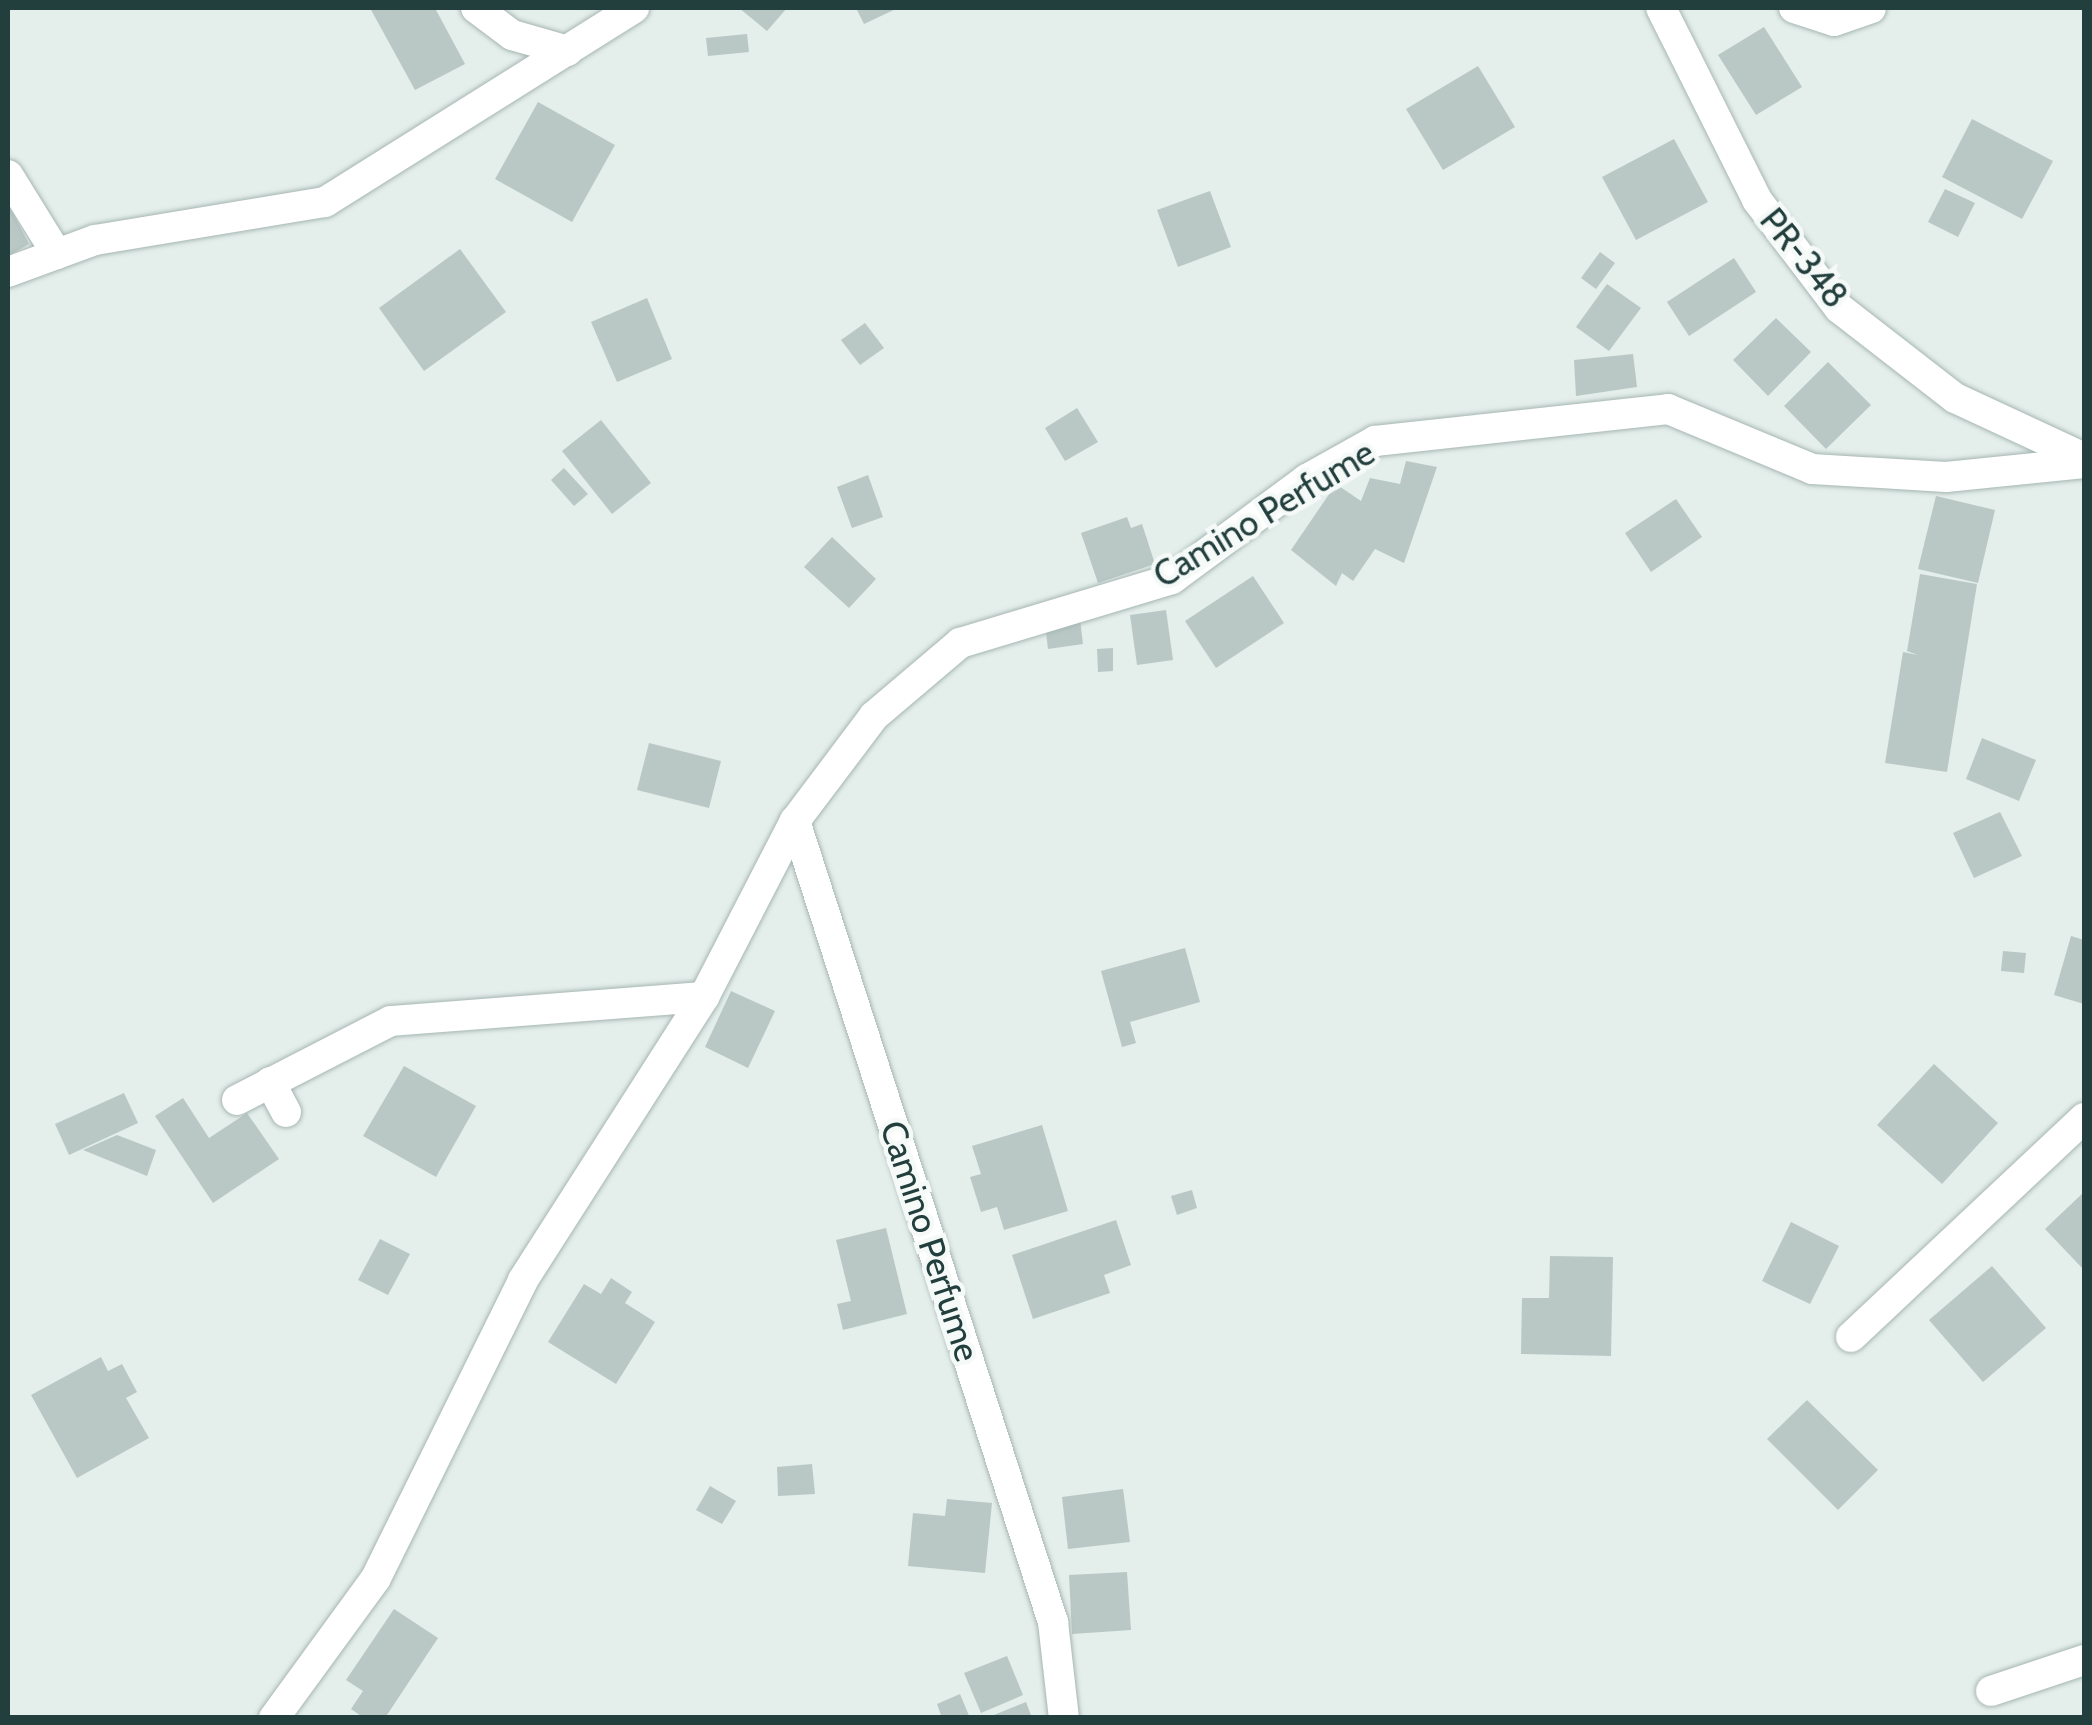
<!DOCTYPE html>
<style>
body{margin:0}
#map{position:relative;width:2092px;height:1725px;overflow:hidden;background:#e4eeeb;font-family:Cabin,sans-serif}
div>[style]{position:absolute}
.building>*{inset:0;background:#b9c8c5}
.roads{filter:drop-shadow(0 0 2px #a6b6b3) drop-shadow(0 0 2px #a6b6b3)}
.minor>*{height:30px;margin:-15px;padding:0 15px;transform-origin:15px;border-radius:15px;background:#fff}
span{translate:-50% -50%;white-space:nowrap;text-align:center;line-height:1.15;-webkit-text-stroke:9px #f5faf8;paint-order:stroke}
.street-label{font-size:35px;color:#233f3d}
.frame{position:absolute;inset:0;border:10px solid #233f3d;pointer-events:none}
</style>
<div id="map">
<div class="building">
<div style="clip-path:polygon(370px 8px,435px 8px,465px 64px,415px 90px)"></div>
<div style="clip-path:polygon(739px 8px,787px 8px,767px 31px)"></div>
<div style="clip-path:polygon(856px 8px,898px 8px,864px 24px)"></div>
<div style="clip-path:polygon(1764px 27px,1802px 87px,1756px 115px,1718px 55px)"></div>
<div style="clip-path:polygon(747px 34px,749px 52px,708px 56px,706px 38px)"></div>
<div style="clip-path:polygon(1478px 66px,1515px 127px,1443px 170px,1406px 109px)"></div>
<div style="clip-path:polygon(538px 102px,615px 145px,572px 222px,495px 179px)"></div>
<div style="clip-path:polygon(1972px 119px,2053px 161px,2022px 219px,1942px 177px)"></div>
<div style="clip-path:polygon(1674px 139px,1708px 202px,1636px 240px,1602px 177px)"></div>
<div style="clip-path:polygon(1945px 189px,1975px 203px,1958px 237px,1928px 222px)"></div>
<div style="clip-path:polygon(1210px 191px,1231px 247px,1178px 267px,1157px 210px)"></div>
<div style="clip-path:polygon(8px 204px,29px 244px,8px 256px)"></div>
<div style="clip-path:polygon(460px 249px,506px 312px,424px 371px,379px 308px)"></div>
<div style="clip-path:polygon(1600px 252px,1615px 263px,1596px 289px,1581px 278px)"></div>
<div style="clip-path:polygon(1734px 258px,1756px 292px,1689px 336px,1667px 302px)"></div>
<div style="clip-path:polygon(1607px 284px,1641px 308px,1609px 351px,1576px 327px)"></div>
<div style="clip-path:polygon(647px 298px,672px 359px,617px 382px,591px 322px)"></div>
<div style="clip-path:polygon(1776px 318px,1811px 352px,1768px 396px,1733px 360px)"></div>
<div style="clip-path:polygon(865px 323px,884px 348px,860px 365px,841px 340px)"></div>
<div style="clip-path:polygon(1633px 354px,1637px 387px,1576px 396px,1574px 360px)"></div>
<div style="clip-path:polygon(1828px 362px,1871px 405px,1826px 449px,1784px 406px)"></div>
<div style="clip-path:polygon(1077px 408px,1098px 442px,1065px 461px,1045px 428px)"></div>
<div style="clip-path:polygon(601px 420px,651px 483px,612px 514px,562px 451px)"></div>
<div style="clip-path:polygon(1406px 461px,1437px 467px,1404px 563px,1375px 549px,1353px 581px,1342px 573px,1336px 586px,1291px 550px,1336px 484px,1361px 501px,1370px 478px,1400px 484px)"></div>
<div style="clip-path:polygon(564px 468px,588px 494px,574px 506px,551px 480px)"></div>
<div style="clip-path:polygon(868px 475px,883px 517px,852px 528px,837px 487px)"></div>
<div style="clip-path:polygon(1936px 496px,1995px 510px,1978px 583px,1918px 569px)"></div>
<div style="clip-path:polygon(1676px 499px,1702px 537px,1651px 572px,1625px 533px)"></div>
<div style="clip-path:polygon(1127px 517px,1131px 528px,1142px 524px,1155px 564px,1098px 583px,1081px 533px)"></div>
<div style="clip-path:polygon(832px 537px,876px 579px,849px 608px,804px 567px)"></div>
<div style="clip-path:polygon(1920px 574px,1977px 584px,1947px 772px,1885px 763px,1903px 652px,1918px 655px,1907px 651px)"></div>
<div style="clip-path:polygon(1253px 576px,1284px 623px,1216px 668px,1185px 621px)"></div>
<div style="clip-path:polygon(1166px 610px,1173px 660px,1137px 665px,1130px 615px)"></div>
<div style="clip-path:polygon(1080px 619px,1083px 644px,1048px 649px,1045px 624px)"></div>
<div style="clip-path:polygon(1113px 648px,1113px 671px,1098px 672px,1097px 649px)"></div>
<div style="clip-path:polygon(1982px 738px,2036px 760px,2019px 801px,1966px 779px)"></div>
<div style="clip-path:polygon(649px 743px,721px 761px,709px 808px,637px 790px)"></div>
<div style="clip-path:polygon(2000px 812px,2022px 856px,1974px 878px,1953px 833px)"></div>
<div style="clip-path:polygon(2071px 936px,2084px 940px,2084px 1004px,2054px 995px)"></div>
<div style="clip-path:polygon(1185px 948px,1200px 1002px,1130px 1022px,1136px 1043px,1122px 1047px,1101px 971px)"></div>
<div style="clip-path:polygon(2003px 951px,2026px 953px,2024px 973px,2001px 971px)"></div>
<div style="clip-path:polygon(731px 991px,775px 1011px,748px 1068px,705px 1047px)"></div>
<div style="clip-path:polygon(1934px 1064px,1998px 1123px,1942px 1184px,1877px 1125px)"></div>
<div style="clip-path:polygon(404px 1066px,476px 1106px,436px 1177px,363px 1136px)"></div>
<div style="clip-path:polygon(124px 1093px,138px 1123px,69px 1155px,55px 1124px)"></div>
<div style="clip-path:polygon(183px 1098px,209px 1138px,247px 1113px,279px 1159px,213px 1203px,155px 1116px)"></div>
<div style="clip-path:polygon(1042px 1125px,1068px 1211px,1004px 1230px,997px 1207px,981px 1212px,970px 1177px,981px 1174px,972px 1146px)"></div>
<div style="clip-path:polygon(117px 1135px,156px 1150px,147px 1176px,83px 1150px)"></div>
<div style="clip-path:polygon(1192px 1190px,1197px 1208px,1177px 1215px,1171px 1196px)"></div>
<div style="clip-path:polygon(2084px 1192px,2084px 1270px,2045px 1229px)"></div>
<div style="clip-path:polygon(1116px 1220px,1131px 1265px,1104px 1275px,1110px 1293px,1033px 1319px,1012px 1255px)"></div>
<div style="clip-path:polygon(1791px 1222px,1839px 1246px,1810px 1304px,1762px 1281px)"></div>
<div style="clip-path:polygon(886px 1228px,907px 1314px,843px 1330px,837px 1304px,851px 1301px,836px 1240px)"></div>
<div style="clip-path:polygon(380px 1239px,410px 1254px,388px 1295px,358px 1280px)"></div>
<div style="clip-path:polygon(1550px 1256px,1613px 1257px,1611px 1356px,1521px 1354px,1522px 1298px,1549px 1298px)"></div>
<div style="clip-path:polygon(1992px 1266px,2046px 1328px,1983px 1382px,1929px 1320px)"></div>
<div style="clip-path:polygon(611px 1278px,632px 1292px,625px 1303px,655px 1322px,616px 1384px,548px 1342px,584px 1284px,601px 1294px)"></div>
<div style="clip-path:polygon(101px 1357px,108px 1371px,122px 1364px,137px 1392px,126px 1398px,149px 1438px,77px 1478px,31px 1395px)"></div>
<div style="clip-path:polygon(1807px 1400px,1878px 1470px,1838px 1510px,1767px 1439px)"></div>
<div style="clip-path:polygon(812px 1464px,815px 1494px,778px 1496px,777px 1467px)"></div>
<div style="clip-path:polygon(710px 1486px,736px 1501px,722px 1524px,696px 1510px)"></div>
<div style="clip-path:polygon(1123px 1489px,1130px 1542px,1068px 1549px,1062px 1497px)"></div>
<div style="clip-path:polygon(947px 1499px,992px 1503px,985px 1573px,908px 1566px,913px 1513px,945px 1516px)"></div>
<div style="clip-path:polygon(1127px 1572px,1131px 1630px,1072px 1634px,1069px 1575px)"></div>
<div style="clip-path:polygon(394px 1609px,438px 1638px,385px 1718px,364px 1718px,351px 1709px,363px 1691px,346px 1680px)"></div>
<div style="clip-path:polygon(1007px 1656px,1023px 1695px,981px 1713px,964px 1673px)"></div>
<div style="clip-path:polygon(960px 1694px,970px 1718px,942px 1718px,937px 1704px)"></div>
<div style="clip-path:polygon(1026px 1702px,1032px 1718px,989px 1718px,989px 1717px)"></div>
</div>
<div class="roads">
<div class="minor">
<div style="left:476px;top:8px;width:45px;rotate:36.9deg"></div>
<div style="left:512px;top:35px;width:58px;rotate:15.9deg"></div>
<div style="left:1661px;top:8px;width:215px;rotate:63.4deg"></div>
<div style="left:1757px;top:200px;width:136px;rotate:52.8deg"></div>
<div style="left:1839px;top:308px;width:147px;rotate:37.8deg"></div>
<div style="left:1955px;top:398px;width:142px;rotate:24.9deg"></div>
<div style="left:1794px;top:8px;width:42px;rotate:18deg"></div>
<div style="left:1834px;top:21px;width:39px;rotate:-19deg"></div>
<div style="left:8px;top:175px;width:93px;rotate:58.2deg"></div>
<div style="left:8px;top:272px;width:93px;rotate:-20.2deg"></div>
<div style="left:95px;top:240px;width:233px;rotate:-9.4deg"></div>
<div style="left:325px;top:202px;width:365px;rotate:-32.1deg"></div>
<div style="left:795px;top:821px;width:842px;rotate:72.15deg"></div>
<div style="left:1053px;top:1622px;width:97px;rotate:83.5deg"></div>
<div style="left:270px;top:1082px;width:34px;rotate:62deg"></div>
<div style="left:237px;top:1100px;width:173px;rotate:-27.2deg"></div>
<div style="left:391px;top:1021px;width:314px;rotate:-4.4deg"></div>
<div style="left:1851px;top:1337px;width:320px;rotate:-43.2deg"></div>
<div style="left:1991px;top:1691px;width:98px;rotate:-18.4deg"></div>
<div style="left:274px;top:1718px;width:173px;rotate:-53.9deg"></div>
<div style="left:376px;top:1578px;width:332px;rotate:-63.7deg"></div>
<div style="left:523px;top:1280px;width:336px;rotate:-57.4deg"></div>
<div style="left:704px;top:997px;width:198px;rotate:-62.7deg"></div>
<div style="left:795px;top:821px;width:131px;rotate:-53deg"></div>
<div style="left:874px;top:716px;width:113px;rotate:-40.3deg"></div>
<div style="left:960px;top:643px;width:221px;rotate:-16.8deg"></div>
<div style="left:1172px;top:579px;width:168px;rotate:-36.5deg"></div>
<div style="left:1307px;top:479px;width:78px;rotate:-29.2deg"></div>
<div style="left:1375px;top:441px;width:295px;rotate:-6.2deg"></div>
<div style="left:1668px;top:409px;width:156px;rotate:22.6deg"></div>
<div style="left:1812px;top:469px;width:134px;rotate:3.4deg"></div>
<div style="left:1946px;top:477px;width:139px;rotate:-5.8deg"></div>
</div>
</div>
<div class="street-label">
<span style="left:1804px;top:258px;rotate:51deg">PR-348</span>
<span style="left:1264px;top:514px;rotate:-31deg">Camino Perfume</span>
<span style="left:930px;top:1241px;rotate:72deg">Camino Perfume</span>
</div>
<div class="frame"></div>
</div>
